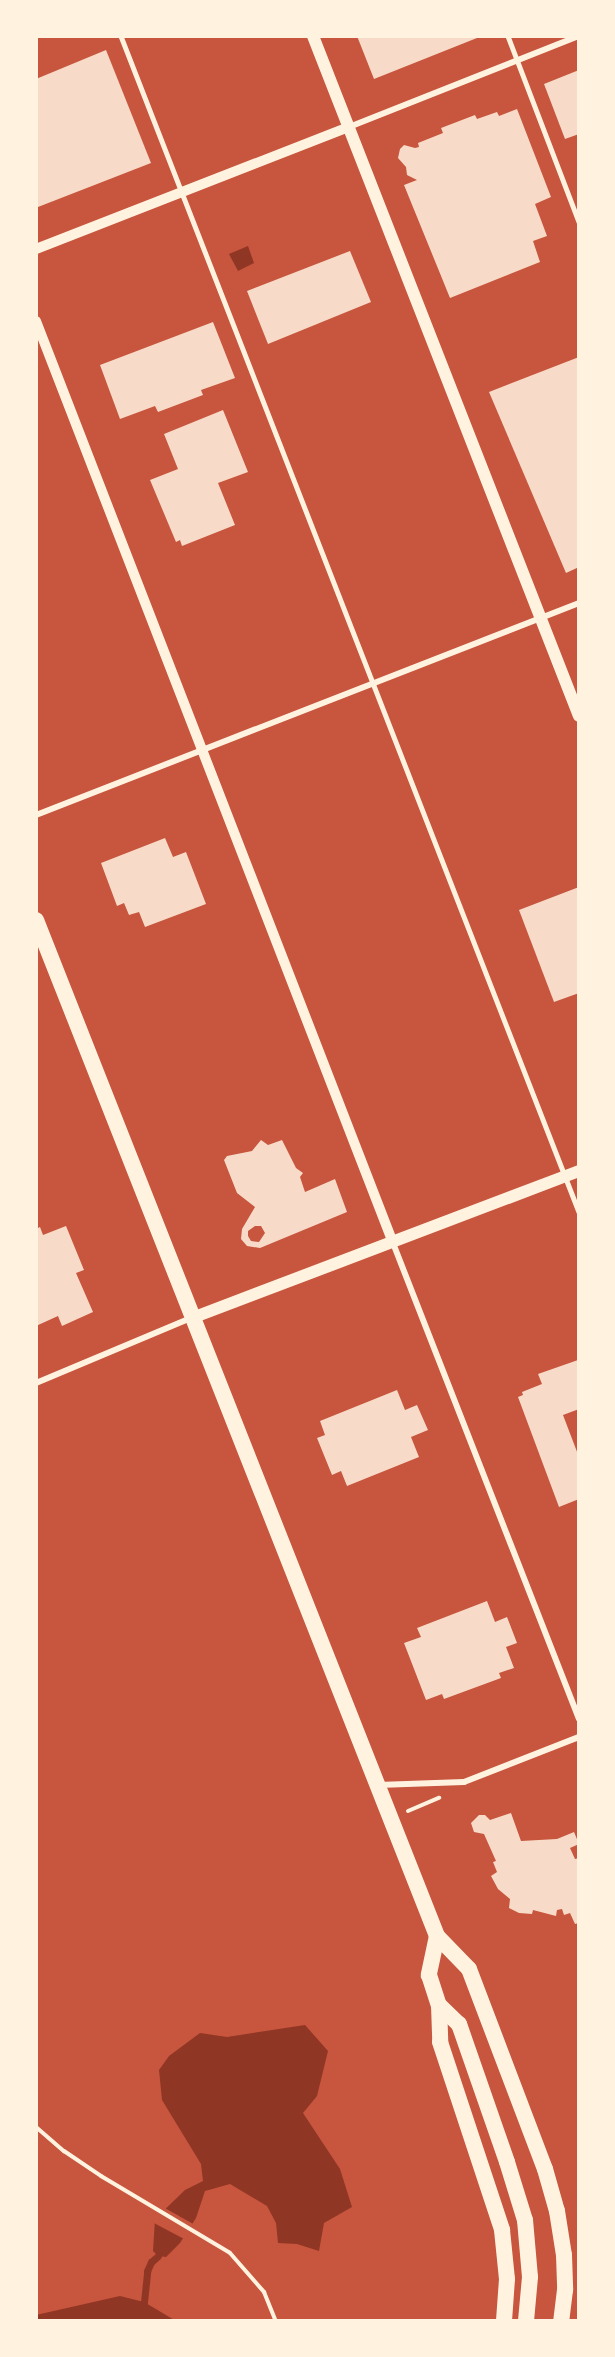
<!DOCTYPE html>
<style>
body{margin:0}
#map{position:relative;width:615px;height:2357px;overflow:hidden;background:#c8553d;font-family:Spectral,serif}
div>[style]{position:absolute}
.water>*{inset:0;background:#8f3625}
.pier>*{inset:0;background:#c8553d}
.stream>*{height:7px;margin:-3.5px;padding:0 3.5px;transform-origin:3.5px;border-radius:3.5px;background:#8f3625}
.building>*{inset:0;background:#f7dbc8}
.path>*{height:4px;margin:-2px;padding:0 2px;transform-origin:2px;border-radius:2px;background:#fff3e0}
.service>*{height:4.5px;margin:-2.25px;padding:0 2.25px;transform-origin:2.25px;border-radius:2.25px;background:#fff3e0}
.minor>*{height:6px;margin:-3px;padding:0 3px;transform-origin:3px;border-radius:3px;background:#fff3e0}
.tertiary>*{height:10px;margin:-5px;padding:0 5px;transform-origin:5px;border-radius:5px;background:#fff3e0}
.secondary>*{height:12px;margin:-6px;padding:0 6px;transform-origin:6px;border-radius:6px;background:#fff3e0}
.trunk>*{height:16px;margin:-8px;padding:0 8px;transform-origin:8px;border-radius:8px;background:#fff3e0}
span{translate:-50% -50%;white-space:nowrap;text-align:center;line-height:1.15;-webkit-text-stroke:4.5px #fff3e0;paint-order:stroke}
.frame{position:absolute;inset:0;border:38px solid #fff3e0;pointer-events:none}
</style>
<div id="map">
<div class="water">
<div style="clip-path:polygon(248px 246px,254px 263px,238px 271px,229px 254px)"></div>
<div style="clip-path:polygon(305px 2025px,328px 2051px,317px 2096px,303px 2113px,340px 2169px,352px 2207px,324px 2223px,319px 2251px,297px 2244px,278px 2243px,276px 2223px,267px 2206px,230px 2184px,205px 2191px,196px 2218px,180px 2243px,166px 2257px,158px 2256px,153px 2251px,155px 2219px,185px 2190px,203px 2181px,201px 2164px,162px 2100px,159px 2070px,169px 2056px,200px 2033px,227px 2037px)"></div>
<div style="clip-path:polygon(120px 2296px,144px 2302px,176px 2321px,36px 2321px,36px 2315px)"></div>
</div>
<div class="pier">
<div style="clip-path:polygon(163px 2207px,195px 2225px,186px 2240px,152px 2222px,153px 2217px)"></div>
</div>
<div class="stream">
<div style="left:144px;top:2302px;width:31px;rotate:-84deg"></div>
<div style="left:147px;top:2271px;width:10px;rotate:-66deg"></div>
<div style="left:151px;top:2262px;width:9px;rotate:-41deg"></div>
</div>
<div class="building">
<div style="clip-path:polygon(357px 36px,482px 36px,374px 79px)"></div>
<div style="clip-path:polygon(106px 50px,151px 163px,38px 207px,36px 200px,36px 79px)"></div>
<div style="clip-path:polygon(579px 70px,579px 134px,565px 139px,544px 84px)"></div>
<div style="clip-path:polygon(517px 109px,551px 197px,535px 204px,547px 236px,533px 241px,540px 262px,450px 298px,404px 185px,417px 180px,407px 175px,406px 167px,398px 158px,400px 149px,404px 145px,415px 148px,419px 147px,418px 143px,443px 133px,441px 128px,475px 115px,477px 119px,497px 112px,499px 116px)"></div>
<div style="clip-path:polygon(350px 251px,371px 302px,268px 344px,247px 291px)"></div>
<div style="clip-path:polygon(213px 322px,235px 378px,201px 390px,203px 395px,158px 412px,155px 406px,120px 419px,100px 365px)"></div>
<div style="clip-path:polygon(579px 357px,579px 567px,566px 573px,489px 392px)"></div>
<div style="clip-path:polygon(223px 410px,248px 472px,218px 483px,235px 525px,182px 546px,180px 540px,176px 542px,150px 480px,178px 469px,164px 434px)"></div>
<div style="clip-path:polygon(165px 838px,173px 857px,186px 852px,206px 904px,145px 927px,139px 912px,129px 915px,124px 903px,117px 906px,101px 863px)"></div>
<div style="clip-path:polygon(579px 887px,579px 993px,554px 1002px,519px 910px)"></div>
<div style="clip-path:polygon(evenodd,261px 1140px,268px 1145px,282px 1140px,296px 1168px,303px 1173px,300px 1177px,305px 1192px,335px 1179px,347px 1212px,260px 1248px,247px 1246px,241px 1239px,242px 1229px,255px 1207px,237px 1193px,224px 1160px,227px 1156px,252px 1151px,261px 1140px,255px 1226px,261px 1226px,265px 1233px,259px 1242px,251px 1241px,248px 1236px,248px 1231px,255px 1226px)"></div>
<div style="clip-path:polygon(66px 1226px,84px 1270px,76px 1273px,93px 1312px,62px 1326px,58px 1316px,36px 1326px,36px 1229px,40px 1227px,43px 1235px)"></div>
<div style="clip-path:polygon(578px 1360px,579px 1409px,563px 1415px,579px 1457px,579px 1499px,559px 1507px,518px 1397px,523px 1395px,522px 1392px,542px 1384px,538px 1374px)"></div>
<div style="clip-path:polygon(397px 1390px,405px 1410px,417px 1405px,428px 1430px,411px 1437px,419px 1457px,347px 1486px,341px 1471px,332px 1475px,317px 1438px,325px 1435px,320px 1421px)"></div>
<div style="clip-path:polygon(487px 1601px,495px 1622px,507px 1617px,517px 1643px,506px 1647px,514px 1668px,499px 1673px,501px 1678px,444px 1699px,442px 1694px,426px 1700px,404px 1643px,421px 1637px,417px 1628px)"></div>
<div style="clip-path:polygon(511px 1813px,521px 1841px,557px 1839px,574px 1832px,579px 1844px,570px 1848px,575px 1859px,579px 1858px,579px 1923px,575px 1924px,570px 1913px,564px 1915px,562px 1909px,557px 1910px,556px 1916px,533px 1910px,532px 1914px,519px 1913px,509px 1908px,510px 1899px,498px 1889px,491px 1876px,497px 1872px,493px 1862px,496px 1861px,484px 1834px,474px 1832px,471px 1823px,479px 1815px,485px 1815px,490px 1820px)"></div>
</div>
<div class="path">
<div style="left:408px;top:1811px;width:34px;rotate:-23deg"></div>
<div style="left:36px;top:2127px;width:37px;rotate:41deg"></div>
<div style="left:64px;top:2151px;width:45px;rotate:34deg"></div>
<div style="left:101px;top:2176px;width:150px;rotate:30.8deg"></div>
<div style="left:230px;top:2253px;width:52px;rotate:48.9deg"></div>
<div style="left:264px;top:2292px;width:31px;rotate:68deg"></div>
</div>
<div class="service">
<div style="left:121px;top:36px;width:1262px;rotate:68.72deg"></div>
<div style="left:508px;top:36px;width:199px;rotate:69.1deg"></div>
</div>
<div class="minor">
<div style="left:349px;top:127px;width:247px;rotate:-21.6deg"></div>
<div style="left:36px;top:815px;width:583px;rotate:-21.33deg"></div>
<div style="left:393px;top:1243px;width:511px;rotate:68.66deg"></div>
<div style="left:36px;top:1383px;width:168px;rotate:-22.8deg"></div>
<div style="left:378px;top:1785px;width:86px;rotate:-2deg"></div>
<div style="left:464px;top:1782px;width:123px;rotate:-21.4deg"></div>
</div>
<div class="tertiary">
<div style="left:36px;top:249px;width:336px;rotate:-21.3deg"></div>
<div style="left:36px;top:321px;width:989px;rotate:68.83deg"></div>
</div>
<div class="secondary">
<div style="left:313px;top:36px;width:730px;rotate:68.64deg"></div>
<div style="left:192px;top:1318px;width:414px;rotate:-20.8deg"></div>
</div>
<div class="trunk">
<div style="left:36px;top:920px;width:1092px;rotate:68.46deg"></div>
<div style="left:437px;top:1936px;width:46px;rotate:45.9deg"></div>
<div style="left:469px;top:1969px;width:214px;rotate:69.2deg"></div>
<div style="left:545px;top:2169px;width:44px;rotate:74.1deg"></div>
<div style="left:557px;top:2211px;width:45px;rotate:81deg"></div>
<div style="left:564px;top:2255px;width:35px;rotate:88deg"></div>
<div style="left:565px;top:2290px;width:31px;rotate:97deg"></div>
<div style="left:437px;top:1936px;width:40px;rotate:102deg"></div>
<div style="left:429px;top:1975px;width:32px;rotate:72deg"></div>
<div style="left:439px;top:2005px;width:28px;rotate:44deg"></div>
<div style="left:459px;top:2024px;width:146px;rotate:70.8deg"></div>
<div style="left:507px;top:2162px;width:61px;rotate:72.8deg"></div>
<div style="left:525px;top:2220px;width:57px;rotate:85deg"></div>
<div style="left:530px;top:2277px;width:44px;rotate:95.2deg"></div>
<div style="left:439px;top:2005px;width:37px;rotate:88deg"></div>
<div style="left:440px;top:2042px;width:198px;rotate:71.7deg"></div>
<div style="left:502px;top:2230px;width:49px;rotate:84.2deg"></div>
<div style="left:507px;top:2279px;width:42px;rotate:94.1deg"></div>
</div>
<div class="frame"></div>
</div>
